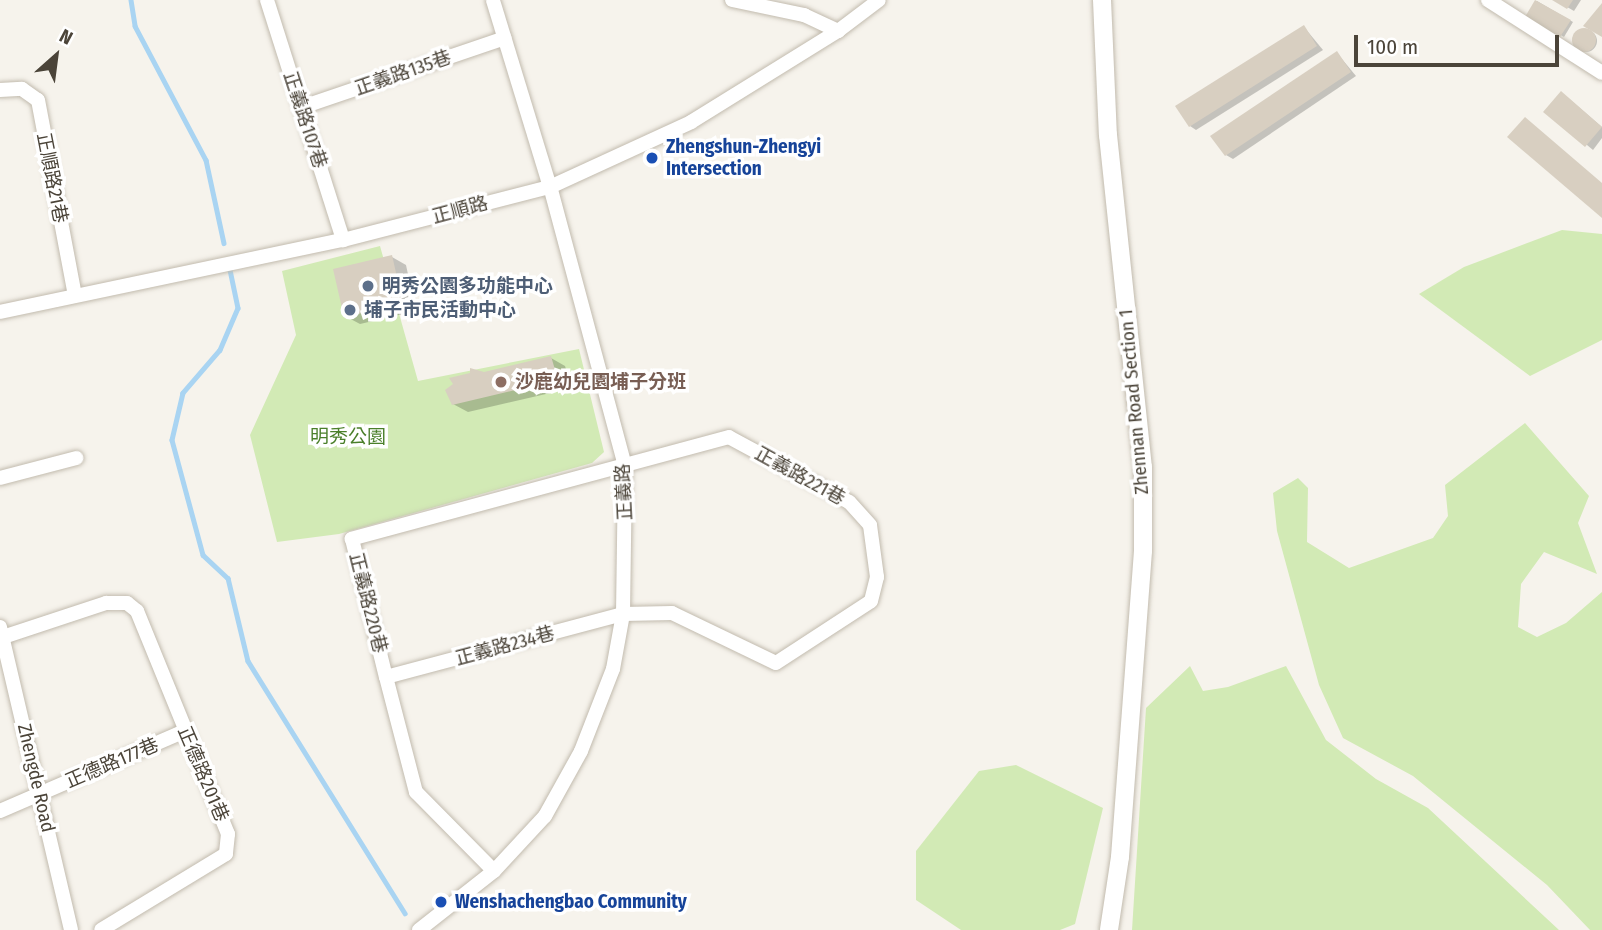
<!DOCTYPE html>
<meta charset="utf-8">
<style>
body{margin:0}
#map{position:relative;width:1602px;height:930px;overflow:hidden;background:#f6f3ec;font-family:"Fira Sans Condensed","Noto Sans TC",sans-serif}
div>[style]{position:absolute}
.green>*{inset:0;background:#d2eab5}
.shadow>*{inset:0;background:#0003}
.round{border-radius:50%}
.stream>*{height:4.5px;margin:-2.25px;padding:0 2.25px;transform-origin:2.25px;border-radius:2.25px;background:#a9d4f2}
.building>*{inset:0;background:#d8cfc1}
.roads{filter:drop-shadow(0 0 2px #c2bbae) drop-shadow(0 0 2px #c2bbae)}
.minor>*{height:14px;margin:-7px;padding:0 7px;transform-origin:7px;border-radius:7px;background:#fff}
.tertiary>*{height:18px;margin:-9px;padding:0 9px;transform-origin:9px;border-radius:9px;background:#fff}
.dots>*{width:19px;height:19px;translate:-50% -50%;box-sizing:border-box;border:4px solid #fff;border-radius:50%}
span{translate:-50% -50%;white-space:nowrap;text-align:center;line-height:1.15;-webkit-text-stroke:7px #fff;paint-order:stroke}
.street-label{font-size:19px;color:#4b4439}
.transit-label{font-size:19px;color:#164399;font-weight:700}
.left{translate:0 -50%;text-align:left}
.service-label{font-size:19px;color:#4e5e75;font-weight:700}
.education-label{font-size:19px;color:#785e54;font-weight:700}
.park-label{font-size:19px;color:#4a7f2a}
.north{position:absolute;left:21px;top:21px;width:70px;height:70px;-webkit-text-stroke:5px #fff;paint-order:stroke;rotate:28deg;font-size:19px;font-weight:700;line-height:28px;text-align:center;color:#4b4439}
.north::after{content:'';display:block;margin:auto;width:24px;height:32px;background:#4b4439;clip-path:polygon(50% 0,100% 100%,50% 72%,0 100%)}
.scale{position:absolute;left:1354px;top:35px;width:205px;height:32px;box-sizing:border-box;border:4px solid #4b4439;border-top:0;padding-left:9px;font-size:21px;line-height:24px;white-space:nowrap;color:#4b4439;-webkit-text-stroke:5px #fff;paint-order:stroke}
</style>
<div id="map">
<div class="green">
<div style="clip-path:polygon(1562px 230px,1602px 234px,1602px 340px,1530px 376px,1419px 294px,1464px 267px)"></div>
<div style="clip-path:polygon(380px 246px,418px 381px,579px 349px,604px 452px,592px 463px,339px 534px,277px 542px,250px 435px,296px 335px,282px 271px)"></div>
<div style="clip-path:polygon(1525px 423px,1589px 496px,1578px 523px,1597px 574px,1544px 552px,1521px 584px,1518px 627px,1537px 637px,1566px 623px,1602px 592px,1602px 930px,1590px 930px,1547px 885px,1413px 776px,1343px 738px,1319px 685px,1277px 531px,1273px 493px,1298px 478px,1308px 488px,1307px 542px,1349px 568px,1433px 538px,1448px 516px,1445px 485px)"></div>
<div style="clip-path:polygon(1190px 666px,1203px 691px,1228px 687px,1286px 666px,1326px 740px,1376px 779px,1428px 808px,1559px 930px,1132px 930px,1146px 708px)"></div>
<div style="clip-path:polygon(1016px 765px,1103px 808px,1075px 924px,1060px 930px,961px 930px,916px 900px,916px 851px,979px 771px)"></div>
</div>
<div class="shadow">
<div style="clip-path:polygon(1555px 0,1581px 0,1574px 11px)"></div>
<div style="clip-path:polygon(1537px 1px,1573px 22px,1564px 37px,1528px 16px)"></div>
<div style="clip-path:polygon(1304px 27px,1323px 50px,1196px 130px,1190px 126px)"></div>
<div class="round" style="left:1575px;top:30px;width:22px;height:22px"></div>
<div style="clip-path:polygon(1337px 53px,1356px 76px,1233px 159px,1226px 155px)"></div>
<div style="clip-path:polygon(1567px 97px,1602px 127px,1602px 138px,1593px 150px,1546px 111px)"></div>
<div style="clip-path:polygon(392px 257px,406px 265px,416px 311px,360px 324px,345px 316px)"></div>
<div style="clip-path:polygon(551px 358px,565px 366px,572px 388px,468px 412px,453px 404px,484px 374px)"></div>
</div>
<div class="stream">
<div style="left:131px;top:0;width:26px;rotate:81deg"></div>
<div style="left:135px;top:26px;width:152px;rotate:62.1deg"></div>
<div style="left:206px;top:160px;width:85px;rotate:77.8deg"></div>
<div style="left:229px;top:265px;width:44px;rotate:78.2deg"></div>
<div style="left:238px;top:308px;width:46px;rotate:113.2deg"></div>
<div style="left:220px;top:350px;width:57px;rotate:130.7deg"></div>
<div style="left:183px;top:393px;width:48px;rotate:103.2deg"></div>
<div style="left:172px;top:440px;width:119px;rotate:74.9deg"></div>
<div style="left:203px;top:555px;width:34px;rotate:43deg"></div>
<div style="left:228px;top:578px;width:85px;rotate:76.5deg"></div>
<div style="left:248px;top:661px;width:297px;rotate:58.1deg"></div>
</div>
<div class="building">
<div style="clip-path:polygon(1535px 0,1571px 20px,1560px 37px,1525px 17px)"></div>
<div style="clip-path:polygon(1552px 0,1573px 0,1567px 9px)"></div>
<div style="clip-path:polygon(1602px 3px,1602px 37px,1583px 26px)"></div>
<div style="clip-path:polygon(1304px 25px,1317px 46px,1189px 127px,1175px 106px)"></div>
<div class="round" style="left:1572px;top:28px;width:24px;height:24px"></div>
<div style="clip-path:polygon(1337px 51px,1351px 72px,1225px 156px,1210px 136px)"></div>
<div style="clip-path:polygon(1561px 91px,1602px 127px,1585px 147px,1543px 112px)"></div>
<div style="clip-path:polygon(1525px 117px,1602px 183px,1602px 218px,1507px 137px)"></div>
<div style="clip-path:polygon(392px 255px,403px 304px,344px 317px,333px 269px)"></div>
<div style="clip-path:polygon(551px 356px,558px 380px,452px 405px,445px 390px,453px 384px,449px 378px,470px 373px,470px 368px,484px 372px)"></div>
</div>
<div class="roads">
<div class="minor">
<div style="left:267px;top:0;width:252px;rotate:72.4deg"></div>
<div style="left:732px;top:0;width:74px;rotate:11.8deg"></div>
<div style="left:804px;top:15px;width:38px;rotate:25deg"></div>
<div style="left:1488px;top:0;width:135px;rotate:32.6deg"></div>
<div style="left:0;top:90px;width:22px;rotate:-3deg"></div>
<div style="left:22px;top:89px;width:19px;rotate:35deg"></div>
<div style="left:38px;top:100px;width:199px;rotate:79.3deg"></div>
<div style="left:302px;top:107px;width:214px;rotate:-18.8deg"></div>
<div style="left:0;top:312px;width:350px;rotate:-11.9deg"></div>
<div style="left:343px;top:240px;width:214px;rotate:-14.4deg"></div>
<div style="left:550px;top:187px;width:155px;rotate:-24.7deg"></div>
<div style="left:691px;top:122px;width:173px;rotate:-31.8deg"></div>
<div style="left:838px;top:31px;width:51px;rotate:-37.1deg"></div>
<div style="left:0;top:478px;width:79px;rotate:-14.7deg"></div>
<div style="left:0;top:627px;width:311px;rotate:76.8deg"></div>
<div style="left:0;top:638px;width:112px;rotate:-18.3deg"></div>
<div style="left:106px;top:603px;width:21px"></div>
<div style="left:127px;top:603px;width:13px;rotate:39deg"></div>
<div style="left:137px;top:611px;width:241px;rotate:67.8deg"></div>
<div style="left:228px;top:834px;width:20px;rotate:96deg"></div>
<div style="left:226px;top:854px;width:146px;rotate:148.7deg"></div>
<div style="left:386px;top:677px;width:245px;rotate:-14.9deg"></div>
<div style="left:623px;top:614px;width:49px;rotate:-1.2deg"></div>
<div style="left:672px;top:613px;width:115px;rotate:25.7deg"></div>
<div style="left:776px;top:663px;width:113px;rotate:-33.1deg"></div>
<div style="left:871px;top:601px;width:25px;rotate:-76deg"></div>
<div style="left:877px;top:577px;width:52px;rotate:-97.7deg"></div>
<div style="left:870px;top:525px;width:31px;rotate:-132deg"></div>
<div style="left:849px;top:502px;width:136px;rotate:-151.6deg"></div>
<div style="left:729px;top:437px;width:391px;rotate:164.9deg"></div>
<div style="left:352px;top:539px;width:142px;rotate:76.2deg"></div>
<div style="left:386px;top:677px;width:119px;rotate:75.4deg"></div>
<div style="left:416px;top:792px;width:111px;rotate:45.4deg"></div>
<div style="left:0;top:811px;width:202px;rotate:-23.4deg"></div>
<div style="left:419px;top:930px;width:95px;rotate:-38.2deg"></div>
<div style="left:494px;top:871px;width:75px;rotate:-47.2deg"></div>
<div style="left:545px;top:816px;width:74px;rotate:-61deg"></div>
<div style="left:581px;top:751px;width:88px;rotate:-68.7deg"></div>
<div style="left:613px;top:669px;width:56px;rotate:-79.7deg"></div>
<div style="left:623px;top:614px;width:148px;rotate:-89.2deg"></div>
<div style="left:625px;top:466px;width:289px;rotate:-105deg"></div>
<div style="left:550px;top:187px;width:195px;rotate:-107deg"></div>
</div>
<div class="tertiary">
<div style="left:1102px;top:0;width:135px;rotate:87.5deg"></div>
<div style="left:1108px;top:135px;width:334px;rotate:84deg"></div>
<div style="left:1143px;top:467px;width:84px;rotate:90deg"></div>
<div style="left:1143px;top:551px;width:307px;rotate:94.3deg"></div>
<div style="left:1120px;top:857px;width:74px;rotate:98.6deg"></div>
</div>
</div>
<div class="dots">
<div style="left:652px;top:158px;background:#1a4fb4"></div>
<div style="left:368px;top:286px;background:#5c6f8a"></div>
<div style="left:350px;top:310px;background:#5c6f8a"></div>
<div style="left:501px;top:382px;background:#8d6e63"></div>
<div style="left:441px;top:902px;background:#1a4fb4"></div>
</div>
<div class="street-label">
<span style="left:403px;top:73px;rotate:-19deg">正義路135巷</span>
<span style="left:305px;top:120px;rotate:72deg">正義路107巷</span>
<span style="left:52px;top:178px;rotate:79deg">正順路21巷</span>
<span style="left:460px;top:210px;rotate:-15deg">正順路</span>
<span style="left:1134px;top:402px;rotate:-95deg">Zhennan Road Section 1</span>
<span style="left:800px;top:476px;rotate:29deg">正義路221巷</span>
<span style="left:624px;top:492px;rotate:-93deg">正義路</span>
<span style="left:368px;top:603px;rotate:76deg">正義路220巷</span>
<span style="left:505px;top:646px;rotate:-15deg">正義路234巷</span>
<span style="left:112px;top:763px;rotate:-23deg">正德路177巷</span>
<span style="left:203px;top:774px;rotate:67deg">正德路201巷</span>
<span style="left:36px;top:778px;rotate:77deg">Zhengde Road</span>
</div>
<div class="transit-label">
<span class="left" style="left:666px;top:158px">Zhengshun-Zhengyi<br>Intersection</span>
<span class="left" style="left:455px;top:902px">Wenshachengbao Community</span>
</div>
<div class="service-label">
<span class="left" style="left:382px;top:286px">明秀公園多功能中心</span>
<span class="left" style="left:364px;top:310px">埔子市民活動中心</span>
</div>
<div class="education-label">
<span class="left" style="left:515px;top:382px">沙鹿幼兒園埔子分班</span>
</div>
<div class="park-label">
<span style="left:348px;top:437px">明秀公園</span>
</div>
<div class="north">N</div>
<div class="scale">100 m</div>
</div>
